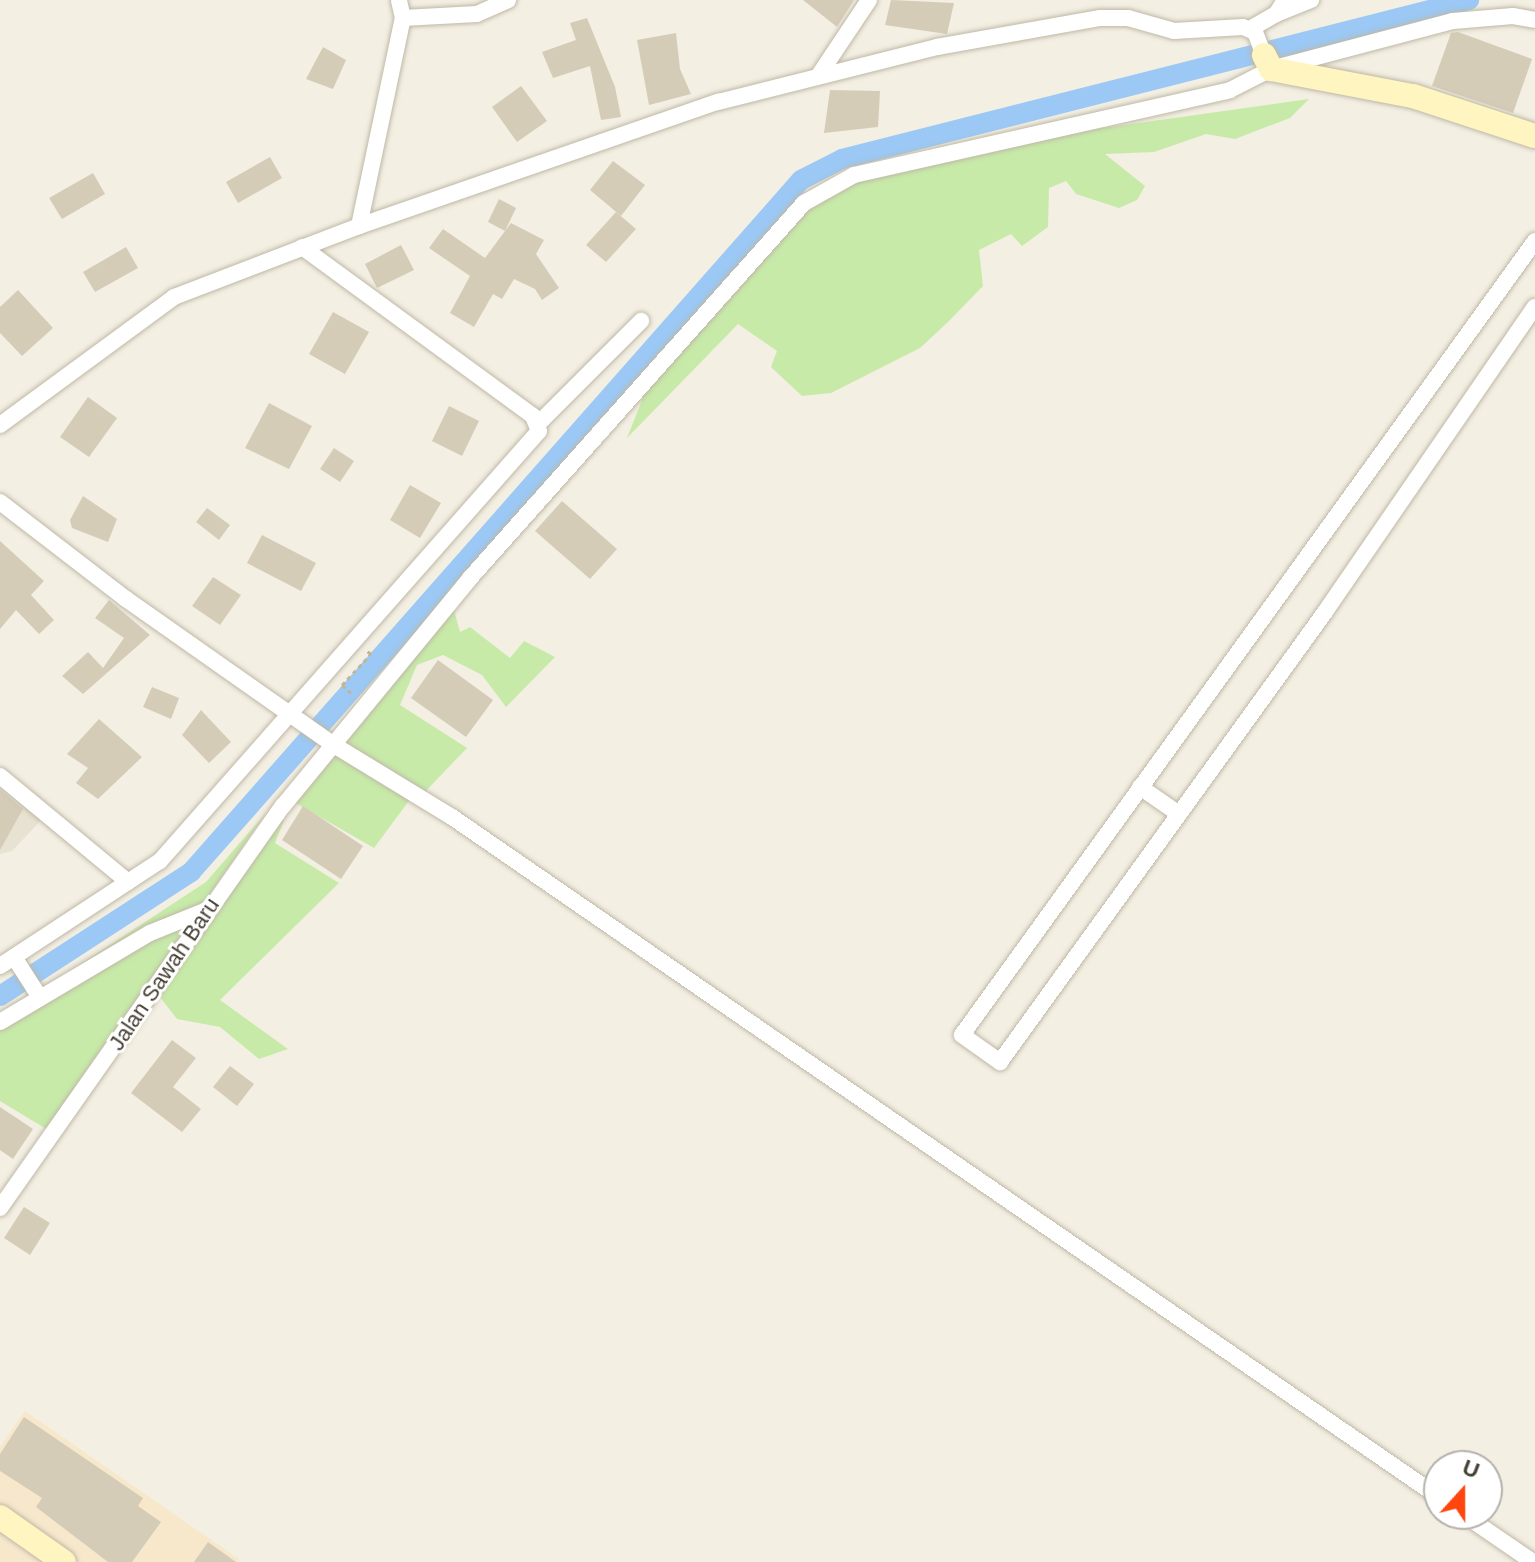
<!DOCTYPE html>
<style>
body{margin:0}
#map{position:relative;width:1535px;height:1562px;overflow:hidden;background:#f3efe3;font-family:Arial,sans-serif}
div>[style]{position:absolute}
.residential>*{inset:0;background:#e7e2d1}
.commercial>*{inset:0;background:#f7e8cc}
.green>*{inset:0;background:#c7eaa9}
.canal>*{height:20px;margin:-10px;padding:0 10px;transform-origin:10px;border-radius:10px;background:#9bc8f4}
.building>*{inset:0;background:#d5ccb8}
.path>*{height:3px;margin-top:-1.5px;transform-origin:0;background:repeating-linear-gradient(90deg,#c1b596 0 4px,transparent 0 8px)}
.roads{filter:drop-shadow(0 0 2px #bfb8a5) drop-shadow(0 0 2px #bfb8a5)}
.street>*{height:16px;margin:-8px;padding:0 8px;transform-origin:8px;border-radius:8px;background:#fff}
.secondary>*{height:24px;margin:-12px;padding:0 12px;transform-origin:12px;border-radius:12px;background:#fff5c1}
span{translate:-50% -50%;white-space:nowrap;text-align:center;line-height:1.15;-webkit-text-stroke:6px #fff;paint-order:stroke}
.street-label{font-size:22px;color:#453f33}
.north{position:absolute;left:1423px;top:1450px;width:80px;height:80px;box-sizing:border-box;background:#fff;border:2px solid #b5b2ad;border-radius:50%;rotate:21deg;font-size:22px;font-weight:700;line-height:32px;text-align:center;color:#453f33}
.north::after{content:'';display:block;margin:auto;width:28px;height:36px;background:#ff460e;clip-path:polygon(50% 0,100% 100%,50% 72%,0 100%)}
</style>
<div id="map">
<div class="residential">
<div style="clip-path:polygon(0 776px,47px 814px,12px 851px,0 854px)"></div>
</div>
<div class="commercial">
<div style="clip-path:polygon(25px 1411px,239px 1559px,237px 1562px,64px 1562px,0 1517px,0 1447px)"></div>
<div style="clip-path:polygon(0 1528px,48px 1562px,0 1562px)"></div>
</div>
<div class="green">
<div style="clip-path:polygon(1309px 99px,1290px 118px,1235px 139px,1206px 134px,1154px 152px,1105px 154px,1145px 186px,1137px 200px,1119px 208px,1076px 194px,1066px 181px,1049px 188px,1048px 227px,1022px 246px,1011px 234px,979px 250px,983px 286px,948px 322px,920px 348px,831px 393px,802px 396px,771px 367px,777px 351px,738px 324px,627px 438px,652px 375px,814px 195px,852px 179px,1067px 133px)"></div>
<div style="clip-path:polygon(454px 610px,460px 632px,470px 627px,510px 658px,524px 641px,555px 657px,506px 707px,482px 675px,443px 655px,417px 665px,400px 705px,467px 748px,420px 797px,414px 794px,374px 848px,294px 802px)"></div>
<div style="clip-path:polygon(265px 814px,48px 1130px,0 1101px,0 1017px,206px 882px)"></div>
<div style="clip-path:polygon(284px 820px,275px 843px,339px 883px,220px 1000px,288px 1049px,259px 1059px,220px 1027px,177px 1019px,159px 996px,234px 878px,277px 821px)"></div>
</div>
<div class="canal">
<div style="left:0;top:996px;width:228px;rotate:-33deg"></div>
<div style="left:191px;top:872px;width:922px;rotate:-48.6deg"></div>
<div style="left:801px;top:180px;width:46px;rotate:-27.1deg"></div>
<div style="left:842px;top:159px;width:647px;rotate:-14.23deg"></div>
</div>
<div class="building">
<div style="clip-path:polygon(803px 0,854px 0,837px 27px)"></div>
<div style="clip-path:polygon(891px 0,954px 3px,947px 34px,885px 25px)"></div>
<div style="clip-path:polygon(587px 18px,615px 87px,621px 117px,601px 120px,590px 66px,553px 78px,542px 52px,576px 40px,570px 23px)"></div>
<div style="clip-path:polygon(1458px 32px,1532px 59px,1513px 113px,1432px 86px,1451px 33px)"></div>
<div style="clip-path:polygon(676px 33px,680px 69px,691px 94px,649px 105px,637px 40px)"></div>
<div style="clip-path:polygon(323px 47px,346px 60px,333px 89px,306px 79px)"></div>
<div style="clip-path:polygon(521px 86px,547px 121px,517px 142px,492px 107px)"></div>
<div style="clip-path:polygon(830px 90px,880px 91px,878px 127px,824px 133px)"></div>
<div style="clip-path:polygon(270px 157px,282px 178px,238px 203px,226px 182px)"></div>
<div style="clip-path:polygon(613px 161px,645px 185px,621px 216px,590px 190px)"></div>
<div style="clip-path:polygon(93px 173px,105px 194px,62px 219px,49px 198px)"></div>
<div style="clip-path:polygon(499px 199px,516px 208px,505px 231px,488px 222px)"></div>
<div style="clip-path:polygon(616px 212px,636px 229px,606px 262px,586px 245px)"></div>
<div style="clip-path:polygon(511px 223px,544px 240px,536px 254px,559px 288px,542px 300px,535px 289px,514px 279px,502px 299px,493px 294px,474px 327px,450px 313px,470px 276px,429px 248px,443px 229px,485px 258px)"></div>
<div style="clip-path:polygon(401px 245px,414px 270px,377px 288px,365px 264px)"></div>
<div style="clip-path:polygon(126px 247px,138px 268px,95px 292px,83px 272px)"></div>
<div style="clip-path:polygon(18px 290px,53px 328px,22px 356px,0 333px,0 307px)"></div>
<div style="clip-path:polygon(333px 312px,369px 332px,345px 374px,309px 354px)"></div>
<div style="clip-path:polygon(88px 397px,117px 418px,89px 457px,60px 437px)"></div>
<div style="clip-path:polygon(269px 403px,312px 426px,289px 469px,245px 448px)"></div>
<div style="clip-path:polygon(449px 406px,479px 421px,462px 456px,432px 441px)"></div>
<div style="clip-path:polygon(334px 448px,354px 461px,340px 482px,320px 469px)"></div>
<div style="clip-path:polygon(410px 485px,441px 503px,420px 538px,390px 520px)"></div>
<div style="clip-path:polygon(83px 496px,117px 519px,108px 542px,72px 528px,70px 520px)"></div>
<div style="clip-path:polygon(562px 501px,617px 549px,590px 579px,535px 531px)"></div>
<div style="clip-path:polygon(207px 508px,230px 525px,219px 540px,196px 522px)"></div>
<div style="clip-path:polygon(262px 535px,316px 563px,301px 591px,247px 563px)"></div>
<div style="clip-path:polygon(0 541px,44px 581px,31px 595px,54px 620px,39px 634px,16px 610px,0 629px)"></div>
<div style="clip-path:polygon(213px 577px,241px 595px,220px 625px,192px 606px)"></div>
<div style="clip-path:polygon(109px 600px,150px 635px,108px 672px,104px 669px,108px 672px,83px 694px,62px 676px,88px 652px,103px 668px,124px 638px,95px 618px)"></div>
<div style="clip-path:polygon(438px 660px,493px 700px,466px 737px,411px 698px)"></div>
<div style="clip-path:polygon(152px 687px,179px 698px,171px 719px,143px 707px)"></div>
<div style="clip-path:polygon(201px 710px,231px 742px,209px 763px,182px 735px)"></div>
<div style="clip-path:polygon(99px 719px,142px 757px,98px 799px,76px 783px,88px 768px,67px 754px)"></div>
<div style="clip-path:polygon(0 790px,23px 809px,0 850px)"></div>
<div style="clip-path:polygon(303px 806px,363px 846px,341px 879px,282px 840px)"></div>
<div style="clip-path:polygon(172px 1040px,196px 1058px,173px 1087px,201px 1109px,182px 1132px,131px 1093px)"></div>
<div style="clip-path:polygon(230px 1066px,254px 1084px,237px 1106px,213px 1087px)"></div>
<div style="clip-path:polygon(0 1107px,33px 1129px,13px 1159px,0 1150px)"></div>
<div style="clip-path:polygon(24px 1207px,50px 1223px,30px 1255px,4px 1238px)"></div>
<div style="clip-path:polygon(24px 1417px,143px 1498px,138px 1506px,161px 1522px,132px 1562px,108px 1562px,36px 1507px,42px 1498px,0 1471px,0 1454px)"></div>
<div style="clip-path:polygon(208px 1542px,236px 1562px,194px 1562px)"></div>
</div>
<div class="path">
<div style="left:351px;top:693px;width:12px;rotate:-138deg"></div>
<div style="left:342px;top:685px;width:42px;rotate:-46.9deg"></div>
<div style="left:371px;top:654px;width:6px;rotate:-141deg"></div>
</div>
<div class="roads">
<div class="street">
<div style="left:1276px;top:14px;width:38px;rotate:-22deg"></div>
<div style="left:403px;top:18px;width:74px;rotate:-3.1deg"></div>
<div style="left:477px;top:14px;width:34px;rotate:-24deg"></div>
<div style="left:1250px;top:29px;width:30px;rotate:-30deg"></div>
<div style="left:1276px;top:14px;width:17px;rotate:-57deg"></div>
<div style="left:819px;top:75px;width:90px;rotate:-56.3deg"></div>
<div style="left:359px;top:226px;width:213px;rotate:-78.1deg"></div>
<div style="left:403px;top:18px;width:18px;rotate:-103deg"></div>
<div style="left:1535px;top:241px;width:979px;rotate:125.82deg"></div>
<div style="left:962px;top:1035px;width:47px;rotate:35.4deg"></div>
<div style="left:1000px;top:1062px;width:555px;rotate:-54.16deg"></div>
<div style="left:1325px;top:612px;width:370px;rotate:-55.5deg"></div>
<div style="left:538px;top:424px;width:146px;rotate:-45deg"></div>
<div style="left:0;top:425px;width:216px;rotate:-36.3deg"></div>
<div style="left:174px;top:297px;width:198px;rotate:-21deg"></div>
<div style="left:359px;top:226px;width:380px;rotate:-19.1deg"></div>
<div style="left:718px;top:102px;width:226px;rotate:-14.1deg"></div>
<div style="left:937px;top:47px;width:166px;rotate:-10.1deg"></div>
<div style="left:1100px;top:18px;width:28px"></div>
<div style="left:1128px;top:18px;width:48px;rotate:15.8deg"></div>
<div style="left:1174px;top:31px;width:69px;rotate:-3.3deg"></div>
<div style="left:1243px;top:27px;width:13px;rotate:23deg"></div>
<div style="left:1255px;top:32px;width:25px;rotate:69deg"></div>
<div style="left:0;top:502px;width:159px;rotate:37.6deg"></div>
<div style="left:126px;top:599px;width:254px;rotate:35.1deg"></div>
<div style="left:334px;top:745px;width:138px;rotate:31.4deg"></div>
<div style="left:452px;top:817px;width:1199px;rotate:34.57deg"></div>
<div style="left:0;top:776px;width:166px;rotate:39.6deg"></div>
<div style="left:1140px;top:787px;width:47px;rotate:34.7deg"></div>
<div style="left:14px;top:957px;width:46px;rotate:57.3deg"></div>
<div style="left:0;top:966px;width:191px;rotate:-33.3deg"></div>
<div style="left:160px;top:861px;width:573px;rotate:-48.61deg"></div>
<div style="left:539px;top:431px;width:16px;rotate:-112deg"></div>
<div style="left:533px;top:416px;width:286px;rotate:-143.8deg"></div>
<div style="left:0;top:1022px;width:174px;rotate:-30.7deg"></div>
<div style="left:150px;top:933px;width:61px;rotate:-22deg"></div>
<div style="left:0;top:1208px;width:492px;rotate:-54.9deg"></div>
<div style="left:283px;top:806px;width:296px;rotate:-50.6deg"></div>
<div style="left:471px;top:577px;width:501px;rotate:-48.32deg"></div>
<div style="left:804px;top:203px;width:57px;rotate:-29.2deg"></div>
<div style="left:854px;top:175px;width:385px;rotate:-12.7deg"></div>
<div style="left:1230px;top:90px;width:46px;rotate:-27.1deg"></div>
<div style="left:1271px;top:69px;width:188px;rotate:-14.8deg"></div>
<div style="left:1453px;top:21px;width:60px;rotate:-4.8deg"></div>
<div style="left:1513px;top:16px;width:22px;rotate:10deg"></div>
<div style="left:1463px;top:1514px;width:85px;rotate:34.4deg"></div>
</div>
<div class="secondary">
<div style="left:1264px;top:55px;width:16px;rotate:63deg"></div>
<div style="left:1271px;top:69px;width:145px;rotate:10.8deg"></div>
<div style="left:1413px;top:96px;width:128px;rotate:18.2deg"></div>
<div style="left:0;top:1517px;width:78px;rotate:35.1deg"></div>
</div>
</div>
<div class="street-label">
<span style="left:164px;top:974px;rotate:-56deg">Jalan Sawah Baru</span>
</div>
<div class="north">U</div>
</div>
